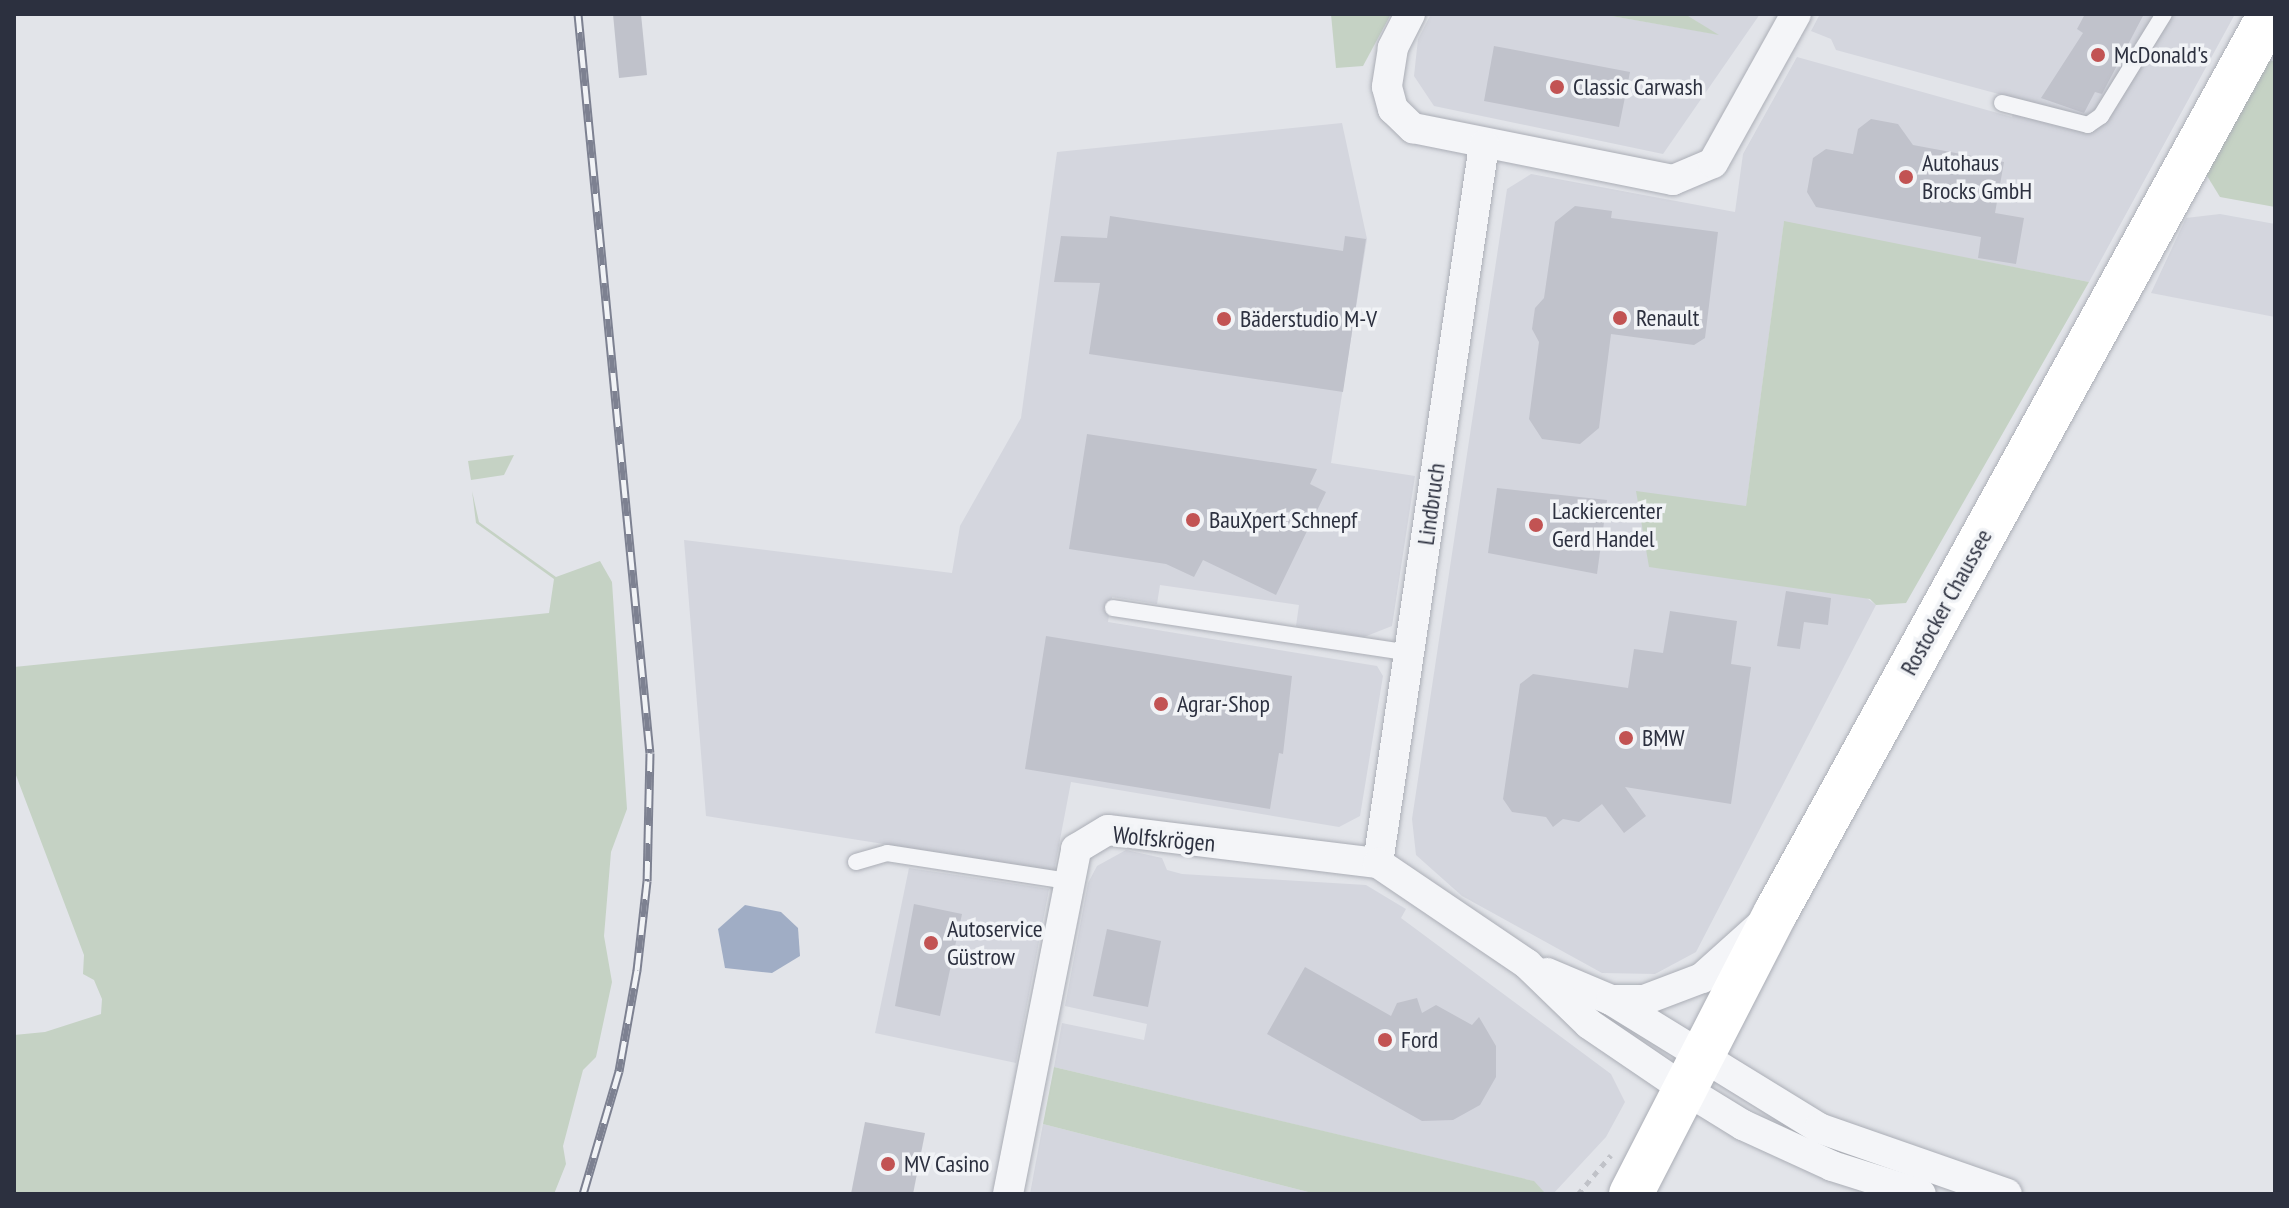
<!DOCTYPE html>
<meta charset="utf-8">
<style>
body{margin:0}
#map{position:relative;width:2289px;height:1208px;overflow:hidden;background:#e2e4e9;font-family:"PT Sans Narrow",sans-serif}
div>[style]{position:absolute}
.built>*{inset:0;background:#d4d6de}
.green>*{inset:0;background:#c5d2c4}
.water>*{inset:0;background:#a0adc5}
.building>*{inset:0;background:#c0c2cb}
.path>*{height:5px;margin-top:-2.5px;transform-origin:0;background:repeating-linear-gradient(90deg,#c0c2c8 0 6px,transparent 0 12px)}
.roads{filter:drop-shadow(0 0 2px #abaeb6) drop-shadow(0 0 2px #abaeb6)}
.lane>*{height:16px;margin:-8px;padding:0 8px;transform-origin:8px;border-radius:8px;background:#f4f5f8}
.street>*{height:30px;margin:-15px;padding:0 15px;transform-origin:15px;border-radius:15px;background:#f4f5f8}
.primary>*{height:44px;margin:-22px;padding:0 22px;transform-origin:22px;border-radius:22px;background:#fff}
.rail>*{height:9px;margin-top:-4.5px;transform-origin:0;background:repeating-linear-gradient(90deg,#f1f3f6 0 18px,#7d8191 0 36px);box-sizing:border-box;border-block:2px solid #7d8191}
.dots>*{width:22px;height:22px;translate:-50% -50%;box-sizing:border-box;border:4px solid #f1f3f6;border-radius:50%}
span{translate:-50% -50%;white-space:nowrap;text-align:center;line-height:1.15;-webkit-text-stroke:7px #f1f3f6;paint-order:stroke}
.poi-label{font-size:24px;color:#2c303f}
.left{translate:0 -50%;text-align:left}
.street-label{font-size:24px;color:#2c303f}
.frame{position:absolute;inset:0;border:16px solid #2c303f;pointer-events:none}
</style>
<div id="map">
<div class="built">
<div style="clip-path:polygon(1431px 14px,1600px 14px,1716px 34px,1685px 14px,1760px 14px,1663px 154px,1434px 106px,1414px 76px,1418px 39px)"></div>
<div style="clip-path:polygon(1820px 14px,2235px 14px,2089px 282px,1784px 222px,1746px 507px,1876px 605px,1696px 952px,1655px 974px,1602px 973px,1462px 896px,1416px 855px,1412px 819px,1507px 189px,1531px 174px,1735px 212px,1743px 154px,1797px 57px,2012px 117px,2017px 99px,1836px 50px,1831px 39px,1811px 31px)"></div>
<div style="clip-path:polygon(1342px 123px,1367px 239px,1331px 463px,1415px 476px,1392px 626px,1364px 637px,1296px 626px,1299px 605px,1160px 585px,1157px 604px,1112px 597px,1108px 622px,1377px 666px,1383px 676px,1360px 816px,1339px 827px,1071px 782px,1054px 871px,706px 816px,684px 540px,952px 573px,960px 526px,1021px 418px,1057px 152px)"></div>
<div style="clip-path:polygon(2220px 214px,2275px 224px,2275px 317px,2151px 293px,2186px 218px)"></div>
<div style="clip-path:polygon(1126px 850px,1162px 858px,1167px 870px,1182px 874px,1366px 885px,1406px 909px,1401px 918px,1611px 1074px,1625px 1102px,1606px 1137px,1553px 1194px,1546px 1194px,1533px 1181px,1054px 1067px,1062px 1023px,1144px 1040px,1147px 1024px,1065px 1006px,1088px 883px,1097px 866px)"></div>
<div style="clip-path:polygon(909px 868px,1049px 889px,1016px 1063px,875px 1033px)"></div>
<div style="clip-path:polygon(1043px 1124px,1316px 1194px,1030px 1194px)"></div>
</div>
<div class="green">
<div style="clip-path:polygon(1331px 14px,1391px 14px,1363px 66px,1336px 68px)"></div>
<div style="clip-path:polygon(1600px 14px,1685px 14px,1719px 35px)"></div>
<div style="clip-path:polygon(2267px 60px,2275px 61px,2275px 207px,2220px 197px,2204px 171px)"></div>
<div style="clip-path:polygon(1784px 221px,2089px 282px,1906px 603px,1876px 605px,1870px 599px,1649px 567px,1636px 491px,1746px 506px)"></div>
<div style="clip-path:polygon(514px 455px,504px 475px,471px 480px,468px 461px)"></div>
<div style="clip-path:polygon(472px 491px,479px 522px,556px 577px,600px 561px,612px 582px,627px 809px,611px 852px,604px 936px,612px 982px,596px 1057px,583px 1070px,563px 1146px,566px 1164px,554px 1194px,14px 1194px,14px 1035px,45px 1032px,101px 1014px,102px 999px,94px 980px,83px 974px,84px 955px,14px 770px,14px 667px,549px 613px,554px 579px,476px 523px)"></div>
<div style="clip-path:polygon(1054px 1067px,1534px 1181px,1546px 1194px,1316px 1194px,1043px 1124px)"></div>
</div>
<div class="water">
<div style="clip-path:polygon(745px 905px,781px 912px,798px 928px,800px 956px,772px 973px,725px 968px,718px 929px)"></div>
</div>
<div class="building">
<div style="clip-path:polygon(613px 14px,641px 14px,647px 75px,619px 78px)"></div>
<div style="clip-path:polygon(2085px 14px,2144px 14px,2102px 94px,2095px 92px,2084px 113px,2041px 98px,2083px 33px,2077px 29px)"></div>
<div style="clip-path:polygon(1494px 46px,1630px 72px,1619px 127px,1484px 101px)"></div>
<div style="clip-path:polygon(1871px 119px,1898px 124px,1913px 145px,2004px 162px,1995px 213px,2024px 218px,2016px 264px,1978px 258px,1981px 237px,1816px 207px,1807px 192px,1813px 158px,1826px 149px,1853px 154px,1858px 129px)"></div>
<div style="clip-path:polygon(1575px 206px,1612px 211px,1611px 218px,1718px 232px,1705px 338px,1694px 345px,1611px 334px,1599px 428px,1580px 444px,1542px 439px,1529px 419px,1539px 342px,1532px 329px,1535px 308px,1544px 298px,1555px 222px)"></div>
<div style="clip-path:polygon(1110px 216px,1343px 251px,1345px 236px,1366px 239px,1343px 392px,1089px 354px,1100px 283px,1054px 282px,1061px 236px,1107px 238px)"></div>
<div style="clip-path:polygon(1087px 434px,1317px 469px,1310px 484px,1326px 492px,1276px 595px,1203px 560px,1194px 577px,1166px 564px,1069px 549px)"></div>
<div style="clip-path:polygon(1497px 488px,1607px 500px,1597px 574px,1488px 553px)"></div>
<div style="clip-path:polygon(1786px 591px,1831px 598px,1828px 625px,1804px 622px,1800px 649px,1777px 646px)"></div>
<div style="clip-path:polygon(1670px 611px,1737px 621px,1731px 664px,1751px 667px,1731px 804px,1625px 787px,1646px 816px,1624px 833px,1602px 804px,1579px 822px,1563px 819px,1553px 827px,1546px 817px,1512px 812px,1503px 799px,1520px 684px,1533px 674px,1628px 688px,1634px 649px,1663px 653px)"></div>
<div style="clip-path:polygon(1046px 636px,1292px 676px,1283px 754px,1279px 753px,1270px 809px,1025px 769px)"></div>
<div style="clip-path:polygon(914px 904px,962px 914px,940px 1016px,895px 1006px)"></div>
<div style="clip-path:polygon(1107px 929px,1161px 941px,1148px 1007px,1093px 996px)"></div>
<div style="clip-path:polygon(1305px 967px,1391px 1016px,1397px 1003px,1417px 998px,1422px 1013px,1436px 1005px,1472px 1025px,1479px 1017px,1496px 1046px,1496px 1077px,1480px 1105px,1453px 1120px,1422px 1121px,1267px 1034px)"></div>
<div style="clip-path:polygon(865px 1122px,925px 1133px,913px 1194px,851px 1194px)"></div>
</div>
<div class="path">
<div style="left:1578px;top:1194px;width:51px;rotate:-49.8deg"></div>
</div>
<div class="roads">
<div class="lane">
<div style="left:2002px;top:103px;width:89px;rotate:14.3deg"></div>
<div style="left:2088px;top:125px;width:16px;rotate:-35deg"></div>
<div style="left:2101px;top:116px;width:120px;rotate:-58.3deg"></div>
<div style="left:1113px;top:608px;width:299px;rotate:8.6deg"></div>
<div style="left:856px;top:862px;width:32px;rotate:-16deg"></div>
<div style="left:887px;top:853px;width:183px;rotate:8.8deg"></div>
</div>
<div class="street">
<div style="left:1410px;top:14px;width:38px;rotate:117deg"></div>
<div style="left:1393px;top:48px;width:39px;rotate:99deg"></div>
<div style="left:1387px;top:87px;width:23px;rotate:75deg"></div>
<div style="left:1393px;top:109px;width:28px;rotate:44deg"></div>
<div style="left:1413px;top:128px;width:265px;rotate:11.3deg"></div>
<div style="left:1673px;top:180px;width:43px;rotate:-23deg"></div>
<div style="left:1713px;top:163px;width:171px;rotate:-60.9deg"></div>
<div style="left:1378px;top:863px;width:726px;rotate:-81.6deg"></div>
<div style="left:1547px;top:973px;width:69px;rotate:22.9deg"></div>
<div style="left:1611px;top:1000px;width:244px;rotate:31.6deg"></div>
<div style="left:1819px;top:1128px;width:199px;rotate:19.3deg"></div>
<div style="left:1611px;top:1000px;width:33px"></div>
<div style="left:1644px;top:1000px;width:62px;rotate:-20.8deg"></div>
<div style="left:1702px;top:978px;width:79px;rotate:-41.9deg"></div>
<div style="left:1008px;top:1194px;width:352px;rotate:-78.8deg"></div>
<div style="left:1076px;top:849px;width:37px;rotate:-31deg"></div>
<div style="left:1108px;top:830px;width:272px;rotate:7deg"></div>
<div style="left:1378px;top:863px;width:180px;rotate:34.1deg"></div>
<div style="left:1527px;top:964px;width:86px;rotate:44.1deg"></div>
<div style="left:1589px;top:1024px;width:117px;rotate:34.2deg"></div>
<div style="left:1686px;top:1090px;width:67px;rotate:31.6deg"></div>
<div style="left:1743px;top:1125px;width:98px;rotate:24.7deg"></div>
<div style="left:1832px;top:1166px;width:93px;rotate:17.5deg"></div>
</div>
<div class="primary">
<div style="left:1631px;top:1194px;width:317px;rotate:-62.8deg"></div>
<div style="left:1776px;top:912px;width:1025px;rotate:-61.18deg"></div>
</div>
</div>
<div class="rail">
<div style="left:578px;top:14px;width:742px;rotate:84.44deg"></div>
<div style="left:650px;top:753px;width:128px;rotate:91.3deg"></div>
<div style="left:647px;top:881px;width:90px;rotate:96.4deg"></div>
<div style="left:637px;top:970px;width:103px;rotate:100.1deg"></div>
<div style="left:619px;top:1071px;width:128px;rotate:106.3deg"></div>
</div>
<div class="dots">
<div style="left:2098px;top:55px;background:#c25353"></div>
<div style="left:1557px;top:87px;background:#c25353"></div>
<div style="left:1906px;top:177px;background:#c25353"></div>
<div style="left:1620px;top:318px;background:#c25353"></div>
<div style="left:1224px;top:319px;background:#c25353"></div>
<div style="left:1193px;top:520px;background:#c25353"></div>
<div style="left:1536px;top:525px;background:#c25353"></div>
<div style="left:1161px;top:704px;background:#c25353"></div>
<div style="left:1626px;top:738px;background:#c25353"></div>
<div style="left:931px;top:943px;background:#c25353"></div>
<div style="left:1385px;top:1040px;background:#c25353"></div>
<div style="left:888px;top:1164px;background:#c25353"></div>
</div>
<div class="poi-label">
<span class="left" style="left:2114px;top:55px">McDonald's</span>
<span class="left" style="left:1573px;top:87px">Classic Carwash</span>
<span class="left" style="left:1922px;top:177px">Autohaus<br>Brocks GmbH</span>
<span class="left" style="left:1636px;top:318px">Renault</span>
<span class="left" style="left:1240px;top:319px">Bäderstudio M-V</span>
<span class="left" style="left:1552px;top:525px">Lackiercenter<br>Gerd Handel</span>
<span class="left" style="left:1209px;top:520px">BauXpert Schnepf</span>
<span class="left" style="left:1177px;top:704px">Agrar-Shop</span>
<span class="left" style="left:1642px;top:738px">BMW</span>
<span class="left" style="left:947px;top:943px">Autoservice<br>Güstrow</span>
<span class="left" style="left:1401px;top:1040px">Ford</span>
<span class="left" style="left:904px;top:1164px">MV Casino</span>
</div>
<div class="street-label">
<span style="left:1431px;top:504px;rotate:-82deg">Lindbruch</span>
<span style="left:1946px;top:602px;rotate:-61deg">Rostocker Chaussee</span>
<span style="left:1164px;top:839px;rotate:5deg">Wolfskrögen</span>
</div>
<div class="frame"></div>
</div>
